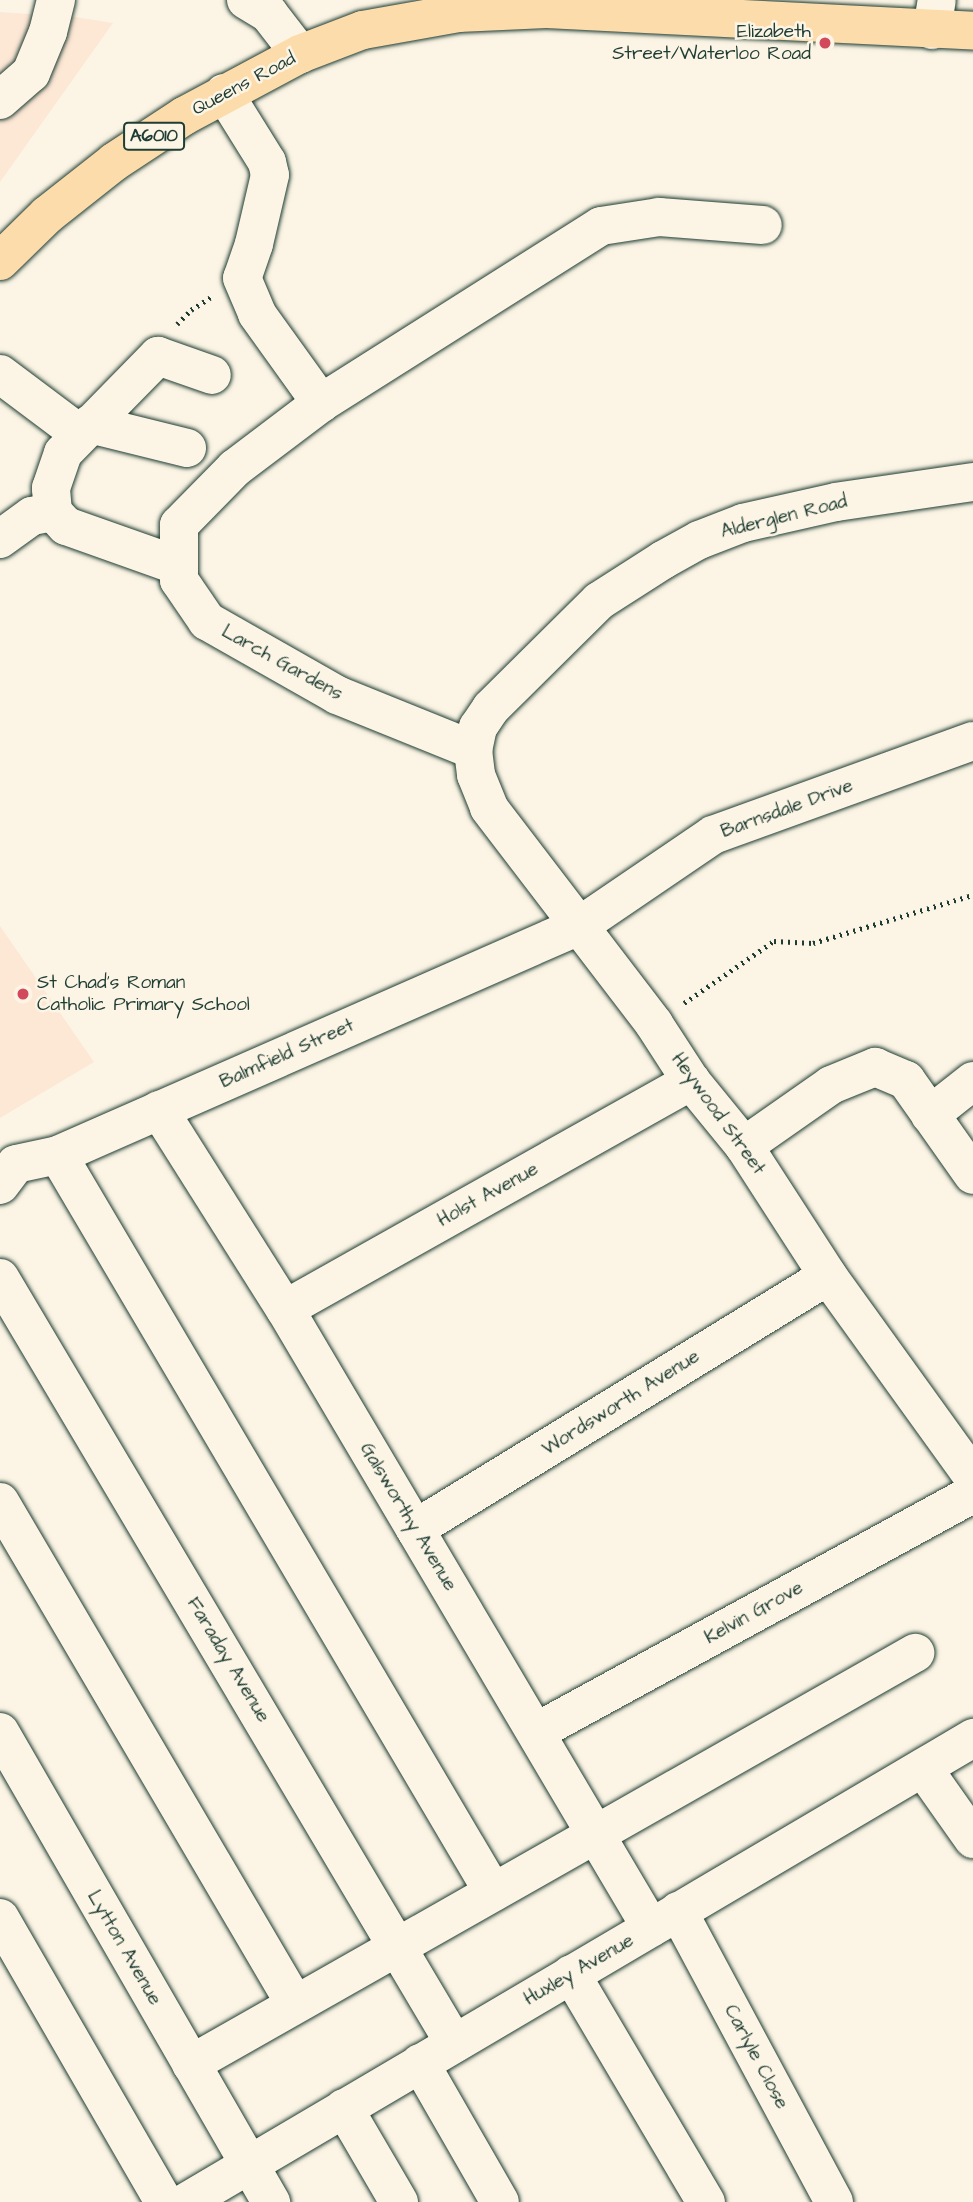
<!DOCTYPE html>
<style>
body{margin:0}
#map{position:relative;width:973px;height:2202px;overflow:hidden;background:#fcf5e5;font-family:"Architects Daughter",sans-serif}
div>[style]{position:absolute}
.built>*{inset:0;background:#fde7d5}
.path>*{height:4.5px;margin-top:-2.25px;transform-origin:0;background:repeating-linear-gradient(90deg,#1f3d34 0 2px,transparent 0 7px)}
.roads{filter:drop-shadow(0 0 2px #1f3d34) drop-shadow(0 0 2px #1f3d34)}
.minor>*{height:38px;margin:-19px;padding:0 19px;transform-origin:19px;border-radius:19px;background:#fcf5e5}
.highway>*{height:38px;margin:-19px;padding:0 19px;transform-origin:19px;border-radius:19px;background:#fddcac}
.dots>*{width:19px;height:19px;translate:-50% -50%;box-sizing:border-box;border:4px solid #fcf5e5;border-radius:50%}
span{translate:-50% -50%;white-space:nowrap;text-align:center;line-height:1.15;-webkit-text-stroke:5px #fcf5e5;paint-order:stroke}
.shield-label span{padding:2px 5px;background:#fcf5e5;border:2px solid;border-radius:5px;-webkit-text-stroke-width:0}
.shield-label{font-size:18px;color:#1f3d34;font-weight:700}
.poi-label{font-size:19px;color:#1f3d34}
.right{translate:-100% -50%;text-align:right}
.left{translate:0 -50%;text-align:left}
.street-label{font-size:19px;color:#1f3d34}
</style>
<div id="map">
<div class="built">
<div style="clip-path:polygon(0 12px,75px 17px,113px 23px,0 182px)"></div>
<div style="clip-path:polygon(0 926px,94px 1062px,0 1118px)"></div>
</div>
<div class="path">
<div style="left:177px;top:324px;width:20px;rotate:-45deg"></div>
<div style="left:191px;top:310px;width:24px;rotate:-33deg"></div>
<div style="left:684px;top:1003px;width:109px;rotate:-34.6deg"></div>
<div style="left:774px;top:941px;width:39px;rotate:3deg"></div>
<div style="left:813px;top:943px;width:167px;rotate:-16.7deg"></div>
</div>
<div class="roads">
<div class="minor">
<div style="left:246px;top:0;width:27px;rotate:31deg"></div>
<div style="left:269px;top:14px;width:51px;rotate:52.2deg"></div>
<div style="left:932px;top:30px;width:30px;rotate:-81deg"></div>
<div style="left:224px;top:93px;width:81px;rotate:58.1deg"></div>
<div style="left:267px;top:162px;width:13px;rotate:77deg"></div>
<div style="left:270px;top:175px;width:71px;rotate:103.1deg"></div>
<div style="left:254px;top:244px;width:36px;rotate:109deg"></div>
<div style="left:242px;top:278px;width:39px;rotate:67deg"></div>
<div style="left:257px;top:314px;width:110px;rotate:54.3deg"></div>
<div style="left:321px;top:403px;width:108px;rotate:142.9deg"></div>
<div style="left:235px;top:468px;width:80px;rotate:134.5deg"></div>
<div style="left:179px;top:525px;width:55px;rotate:90deg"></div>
<div style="left:179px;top:580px;width:50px;rotate:55.7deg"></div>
<div style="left:207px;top:621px;width:150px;rotate:29.6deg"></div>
<div style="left:337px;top:695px;width:147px;rotate:22deg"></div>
<div style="left:0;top:100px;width:41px;rotate:-41.1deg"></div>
<div style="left:31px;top:73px;width:44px;rotate:-67.5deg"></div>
<div style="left:48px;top:32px;width:33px;rotate:-76deg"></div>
<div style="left:0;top:374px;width:100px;rotate:36.9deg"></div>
<div style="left:321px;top:403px;width:331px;rotate:-32.3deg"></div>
<div style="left:601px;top:226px;width:59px;rotate:-8.8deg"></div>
<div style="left:659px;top:217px;width:104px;rotate:4.4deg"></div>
<div style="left:90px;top:424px;width:100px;rotate:13.9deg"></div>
<div style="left:973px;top:482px;width:138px;rotate:171.7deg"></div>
<div style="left:836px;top:502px;width:95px;rotate:167.3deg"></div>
<div style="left:743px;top:523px;width:47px;rotate:158.9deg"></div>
<div style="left:699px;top:540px;width:41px;rotate:150.9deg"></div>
<div style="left:663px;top:560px;width:76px;rotate:147.4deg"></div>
<div style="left:599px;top:601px;width:152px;rotate:135.3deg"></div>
<div style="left:491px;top:708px;width:23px;rotate:124deg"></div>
<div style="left:478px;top:727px;width:24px;rotate:102deg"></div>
<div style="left:473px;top:750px;width:25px;rotate:83deg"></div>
<div style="left:476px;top:775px;width:35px;rotate:68deg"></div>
<div style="left:489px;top:808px;width:272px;rotate:52.6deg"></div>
<div style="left:654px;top:1024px;width:68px;rotate:57deg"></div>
<div style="left:691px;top:1081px;width:84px;rotate:50.8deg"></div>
<div style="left:744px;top:1146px;width:155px;rotate:57.1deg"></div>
<div style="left:828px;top:1276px;width:248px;rotate:54.2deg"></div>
<div style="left:0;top:539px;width:39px;rotate:-36deg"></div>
<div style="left:32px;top:516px;width:21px;rotate:-11deg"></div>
<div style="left:179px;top:566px;width:120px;rotate:-160.5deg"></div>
<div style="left:66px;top:526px;width:19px;rotate:-133deg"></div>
<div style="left:53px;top:512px;width:24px;rotate:-95deg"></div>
<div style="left:51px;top:488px;width:37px;rotate:-71deg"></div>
<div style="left:63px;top:453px;width:136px;rotate:-45.6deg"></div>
<div style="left:158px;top:356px;width:57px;rotate:19.4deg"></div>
<div style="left:159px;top:1110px;width:236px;rotate:57.7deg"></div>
<div style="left:285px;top:1309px;width:719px;rotate:59.41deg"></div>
<div style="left:930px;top:1115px;width:55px;rotate:-38.3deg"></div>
<div style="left:744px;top:1146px;width:106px;rotate:-35deg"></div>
<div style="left:831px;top:1085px;width:48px;rotate:-22.2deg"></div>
<div style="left:875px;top:1067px;width:34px;rotate:23deg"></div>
<div style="left:906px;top:1080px;width:116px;rotate:54.8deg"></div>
<div style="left:58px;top:1155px;width:856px;rotate:59.45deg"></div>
<div style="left:0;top:1185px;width:26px;rotate:-53deg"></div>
<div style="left:16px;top:1164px;width:43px;rotate:-12.1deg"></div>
<div style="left:58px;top:1155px;width:569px;rotate:-23.73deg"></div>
<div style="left:579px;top:926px;width:162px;rotate:-34.2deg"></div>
<div style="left:713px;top:835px;width:276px;rotate:-19.9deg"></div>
<div style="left:0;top:1278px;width:890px;rotate:59.31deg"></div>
<div style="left:285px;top:1309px;width:466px;rotate:-29.3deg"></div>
<div style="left:0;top:1502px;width:582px;rotate:59.56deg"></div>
<div style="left:415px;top:1529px;width:484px;rotate:-31.5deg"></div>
<div style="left:0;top:1732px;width:543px;rotate:60.03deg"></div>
<div style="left:536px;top:1732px;width:498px;rotate:-28.6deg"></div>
<div style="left:923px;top:1768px;width:87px;rotate:54.8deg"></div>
<div style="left:678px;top:1911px;width:330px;rotate:61.8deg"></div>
<div style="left:0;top:1918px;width:328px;rotate:60deg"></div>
<div style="left:571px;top:1974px;width:265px;rotate:59.4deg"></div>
<div style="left:420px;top:2063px;width:160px;rotate:60.1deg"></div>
<div style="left:191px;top:2064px;width:833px;rotate:-29.58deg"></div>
<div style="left:344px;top:2108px;width:109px;rotate:59.7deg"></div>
<div style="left:186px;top:2202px;width:914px;rotate:-30.52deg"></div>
</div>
<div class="highway">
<div style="left:0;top:261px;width:66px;rotate:-44.4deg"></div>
<div style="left:47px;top:215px;width:85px;rotate:-38.3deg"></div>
<div style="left:114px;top:162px;width:84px;rotate:-33.3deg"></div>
<div style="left:184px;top:116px;width:132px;rotate:-28.1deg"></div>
<div style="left:300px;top:54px;width:67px;rotate:-20.9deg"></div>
<div style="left:363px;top:30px;width:97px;rotate:-10.1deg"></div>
<div style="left:458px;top:13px;width:88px;rotate:-2.6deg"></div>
<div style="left:546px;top:9px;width:428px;rotate:2.9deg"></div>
</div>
</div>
<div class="dots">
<div style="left:825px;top:43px;background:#d1495b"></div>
<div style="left:23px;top:994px;background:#d1495b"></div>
</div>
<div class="shield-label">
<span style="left:154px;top:136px">A6010</span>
</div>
<div class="poi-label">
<span class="right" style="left:811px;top:43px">Elizabeth<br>Street/Waterloo Road</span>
<span class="left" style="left:37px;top:994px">St Chad's Roman<br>Catholic Primary School</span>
</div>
<div class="street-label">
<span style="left:244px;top:84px;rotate:-28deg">Queens Road</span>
<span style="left:784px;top:517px;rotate:-14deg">Alderglen Road</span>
<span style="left:282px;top:663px;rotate:29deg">Larch Gardens</span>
<span style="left:787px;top:809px;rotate:-20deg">Barnsdale Drive</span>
<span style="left:287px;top:1054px;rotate:-24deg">Balmfield Street</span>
<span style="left:718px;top:1114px;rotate:54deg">Heywood Street</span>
<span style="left:488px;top:1195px;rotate:-29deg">Holst Avenue</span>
<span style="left:621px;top:1403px;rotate:-32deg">Wordsworth Avenue</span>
<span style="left:408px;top:1517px;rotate:59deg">Galsworthy Avenue</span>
<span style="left:754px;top:1613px;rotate:-29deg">Kelvin Grove</span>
<span style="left:228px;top:1660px;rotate:59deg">Faraday Avenue</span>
<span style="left:124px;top:1948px;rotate:60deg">Lytton Avenue</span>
<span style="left:579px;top:1970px;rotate:-30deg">Huxley Avenue</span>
<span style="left:756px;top:2057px;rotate:62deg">Carlyle Close</span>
</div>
</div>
